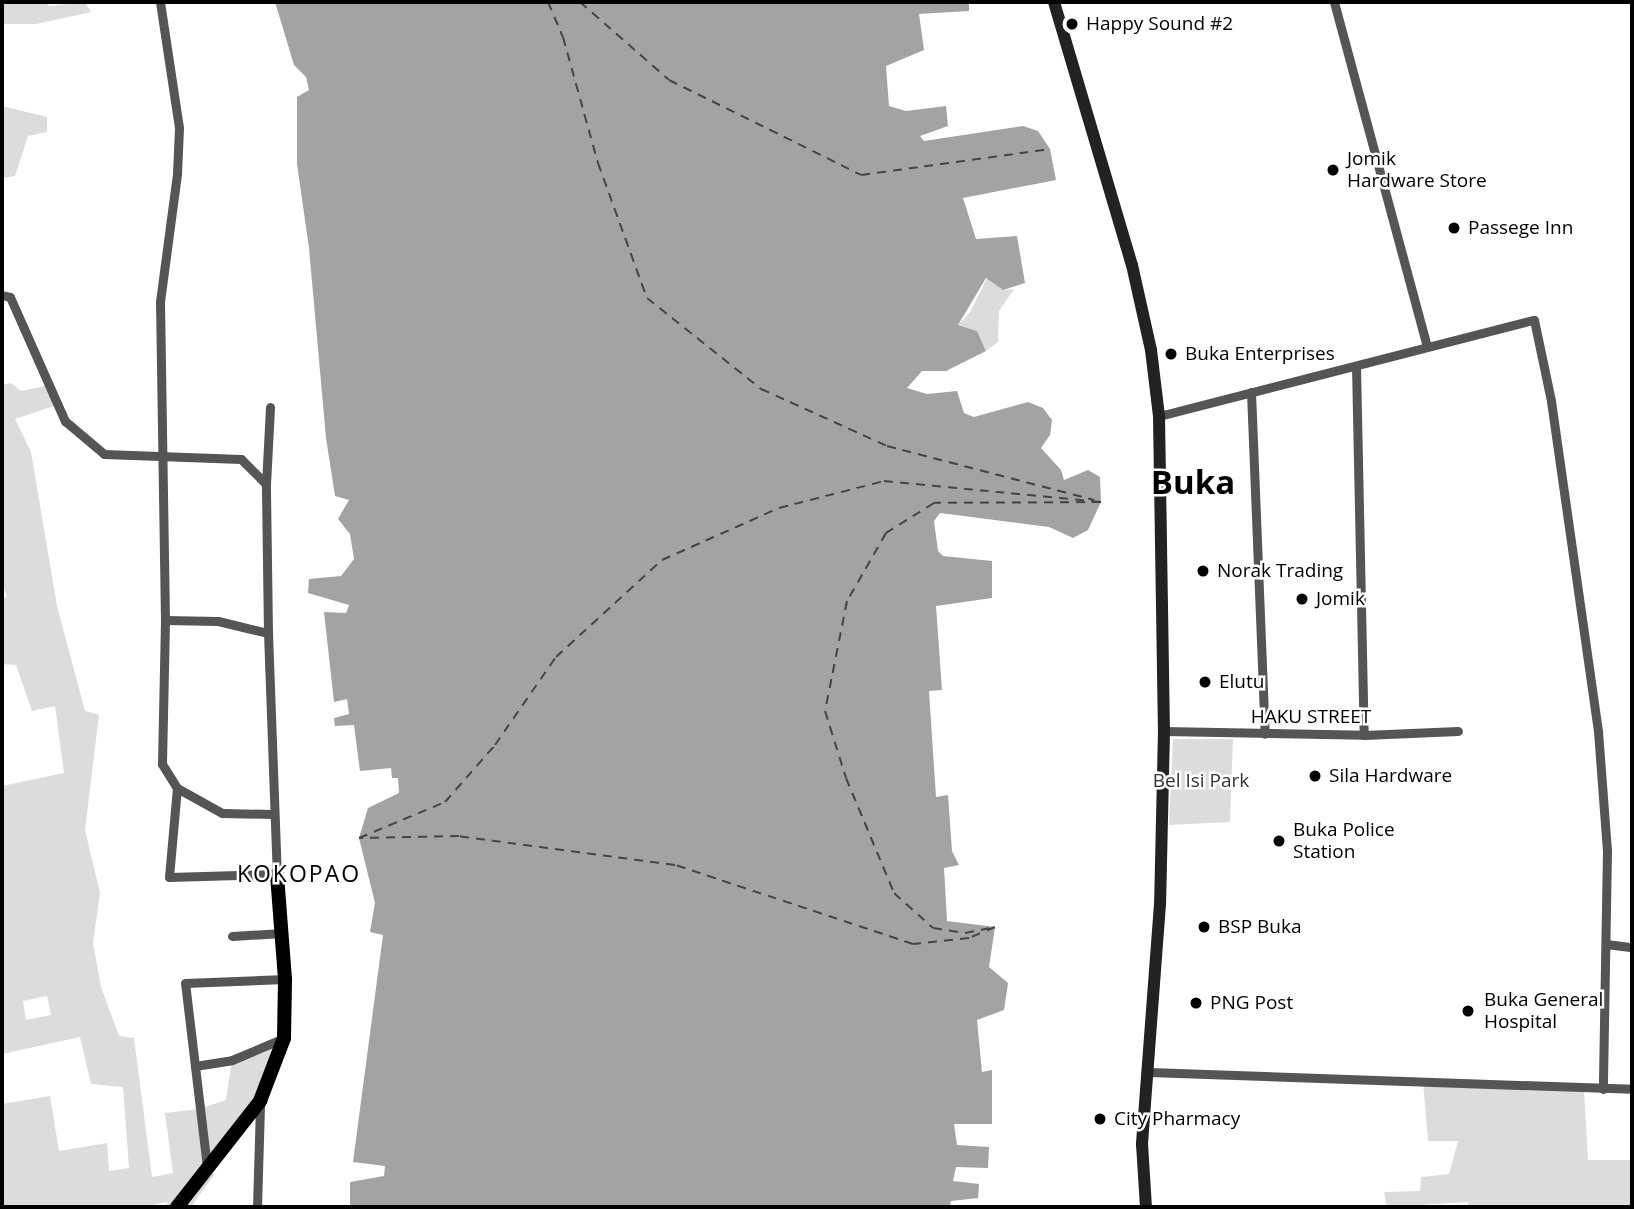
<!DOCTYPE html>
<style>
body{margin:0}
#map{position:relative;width:1634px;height:1209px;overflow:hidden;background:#fff;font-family:"Open Sans",sans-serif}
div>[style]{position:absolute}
.green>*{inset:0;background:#dcdcdc}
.water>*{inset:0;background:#a3a3a3}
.ferry>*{height:2px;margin-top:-1px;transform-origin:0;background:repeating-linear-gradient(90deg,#444 0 9px,transparent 0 16px)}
.minor>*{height:9px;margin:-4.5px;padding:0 4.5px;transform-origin:4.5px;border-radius:4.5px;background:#555}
.secondary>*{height:12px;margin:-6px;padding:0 6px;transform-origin:6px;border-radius:6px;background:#222}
.primary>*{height:14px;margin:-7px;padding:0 7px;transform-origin:7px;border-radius:7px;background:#000}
.dots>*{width:19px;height:19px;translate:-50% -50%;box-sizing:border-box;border:4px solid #fff;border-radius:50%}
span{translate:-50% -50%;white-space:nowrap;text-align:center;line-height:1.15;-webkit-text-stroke:5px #fff;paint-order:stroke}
.poi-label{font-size:19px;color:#000}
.left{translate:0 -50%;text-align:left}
.street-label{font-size:19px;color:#000}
.park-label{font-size:19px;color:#333}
.quarter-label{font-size:23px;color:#000;letter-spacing:2px}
.town-label{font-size:33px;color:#000;font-weight:700}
.frame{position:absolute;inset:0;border:4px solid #000;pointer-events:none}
</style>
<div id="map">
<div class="green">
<div style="clip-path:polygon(2px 2px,46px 2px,49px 6px,85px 2px,91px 12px,36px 24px,3px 24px,2px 29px)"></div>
<div style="clip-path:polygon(2px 106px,47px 117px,47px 132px,28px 136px,15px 176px,2px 178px)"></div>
<div style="clip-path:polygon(987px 278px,1003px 290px,1014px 289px,999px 311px,998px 342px,986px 351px,977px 331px,958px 325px,970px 312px)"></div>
<div style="clip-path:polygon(evenodd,11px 383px,21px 391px,51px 385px,57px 405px,15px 419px,31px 452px,57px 606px,85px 711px,99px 715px,85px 830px,100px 893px,93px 943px,101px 987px,119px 1036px,134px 1038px,152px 1177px,173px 1173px,165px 1113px,199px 1109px,226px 1100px,232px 1060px,284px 1038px,260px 1101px,207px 1167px,214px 1175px,191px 1207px,165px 1207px,168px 1202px,142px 1207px,2px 1207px,2px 1104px,50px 1096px,59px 1151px,107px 1143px,109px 1171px,129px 1168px,123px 1087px,91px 1084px,80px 1037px,2px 1054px,2px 786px,64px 773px,55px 706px,32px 711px,16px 665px,2px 664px,2px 598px,7px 597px,2px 581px,2px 385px,11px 383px,47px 996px,51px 1015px,26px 1020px,23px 1001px,47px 996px)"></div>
<div style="clip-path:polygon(1173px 739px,1233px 739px,1230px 822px,1169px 825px)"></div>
<div style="clip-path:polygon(1423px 1082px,1584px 1089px,1588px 1160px,1631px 1160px,1632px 1207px,1469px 1207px,1468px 1202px,1387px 1207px,1384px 1192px,1420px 1191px,1421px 1177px,1449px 1174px,1458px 1141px,1428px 1141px)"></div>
</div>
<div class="water">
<div style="clip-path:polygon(275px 2px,969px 2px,969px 11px,919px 14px,924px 50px,886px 66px,889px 106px,906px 111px,946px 106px,948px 126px,920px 136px,924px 141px,1023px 126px,1038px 131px,1050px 149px,1056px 180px,963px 198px,976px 239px,1017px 236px,1025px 283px,1003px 290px,986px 278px,958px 325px,977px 331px,986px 351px,946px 371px,922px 371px,907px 388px,927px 394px,957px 391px,964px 413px,974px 417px,1028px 402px,1043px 408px,1052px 420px,1050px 435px,1041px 448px,1061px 470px,1064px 480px,1088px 470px,1100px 477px,1101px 502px,1088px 530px,1073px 538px,1049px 527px,940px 513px,934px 521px,938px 551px,943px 556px,992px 561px,992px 598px,936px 606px,942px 690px,929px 691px,936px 797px,948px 795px,952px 851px,959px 865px,944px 868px,947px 921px,995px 927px,989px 967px,1008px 983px,1004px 1010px,977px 1020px,982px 1072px,992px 1070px,992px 1124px,954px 1124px,957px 1145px,989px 1147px,988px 1168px,956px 1167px,953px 1181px,979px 1184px,978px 1198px,951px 1201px,950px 1207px,350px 1207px,350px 1182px,384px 1176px,385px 1166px,353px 1162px,383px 935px,370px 932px,375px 903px,359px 838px,368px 808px,399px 793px,398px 778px,392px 778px,391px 768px,360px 771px,354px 725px,335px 726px,334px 718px,349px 714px,347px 699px,334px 702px,324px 612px,346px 613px,349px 605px,308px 593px,309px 579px,341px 576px,354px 559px,350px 534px,338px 519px,349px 500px,335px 496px,326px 438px,309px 248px,297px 164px,297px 97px,309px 90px,306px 77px,294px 65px)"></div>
</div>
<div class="ferry">
<div style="left:548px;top:2px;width:38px;rotate:67deg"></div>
<div style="left:563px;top:37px;width:131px;rotate:74.5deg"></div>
<div style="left:598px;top:163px;width:144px;rotate:70.1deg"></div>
<div style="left:647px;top:298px;width:146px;rotate:38.6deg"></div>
<div style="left:761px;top:389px;width:138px;rotate:24.3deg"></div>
<div style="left:887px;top:446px;width:214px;rotate:14.6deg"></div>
<div style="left:580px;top:2px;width:118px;rotate:41.2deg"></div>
<div style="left:669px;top:80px;width:214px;rotate:26.3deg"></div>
<div style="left:861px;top:175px;width:191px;rotate:-7.8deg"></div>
<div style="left:884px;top:481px;width:218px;rotate:5.5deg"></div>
<div style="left:1101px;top:502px;width:167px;rotate:179.7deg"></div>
<div style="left:934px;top:503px;width:57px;rotate:148deg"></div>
<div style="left:886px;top:533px;width:78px;rotate:119.8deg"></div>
<div style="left:847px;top:601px;width:112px;rotate:101.3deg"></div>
<div style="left:825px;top:711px;width:70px;rotate:72.6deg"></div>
<div style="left:846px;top:778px;width:125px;rotate:67.3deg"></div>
<div style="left:894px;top:893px;width:52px;rotate:41.9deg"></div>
<div style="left:933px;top:928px;width:32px;rotate:9deg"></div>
<div style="left:965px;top:933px;width:31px;rotate:-11deg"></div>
<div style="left:995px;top:927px;width:28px;rotate:157deg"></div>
<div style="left:969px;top:938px;width:56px;rotate:173.9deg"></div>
<div style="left:913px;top:944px;width:251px;rotate:-161.6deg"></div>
<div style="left:675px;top:865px;width:218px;rotate:-172.4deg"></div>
<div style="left:459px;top:836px;width:100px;rotate:178.9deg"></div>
<div style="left:359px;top:838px;width:93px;rotate:-22.7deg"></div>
<div style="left:445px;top:802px;width:76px;rotate:-48.7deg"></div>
<div style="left:495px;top:745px;width:107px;rotate:-55.3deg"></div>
<div style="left:556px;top:657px;width:144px;rotate:-42.5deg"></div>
<div style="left:662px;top:560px;width:128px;rotate:-24deg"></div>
<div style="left:779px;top:508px;width:108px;rotate:-14.4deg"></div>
</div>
<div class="minor">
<div style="left:160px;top:2px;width:127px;rotate:81.4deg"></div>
<div style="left:179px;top:128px;width:46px;rotate:92.5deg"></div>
<div style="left:177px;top:174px;width:129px;rotate:97.6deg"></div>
<div style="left:160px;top:302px;width:318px;rotate:89.1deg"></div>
<div style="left:165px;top:620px;width:53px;rotate:1.1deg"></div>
<div style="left:218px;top:621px;width:51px;rotate:13.5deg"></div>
<div style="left:268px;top:633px;width:241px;rotate:87.9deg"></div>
<div style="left:277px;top:874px;width:108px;rotate:178.4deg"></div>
<div style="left:169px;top:877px;width:89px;rotate:-84.9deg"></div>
<div style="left:177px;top:788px;width:28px;rotate:-122deg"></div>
<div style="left:162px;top:764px;width:144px;rotate:-88.8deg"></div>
<div style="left:1334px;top:2px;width:354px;rotate:74.9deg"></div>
<div style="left:2px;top:295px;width:8px;rotate:14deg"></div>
<div style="left:10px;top:297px;width:136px;rotate:66.1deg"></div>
<div style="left:65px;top:421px;width:51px;rotate:40.2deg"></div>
<div style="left:104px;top:454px;width:137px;rotate:2.1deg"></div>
<div style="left:241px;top:459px;width:35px;rotate:45deg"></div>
<div style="left:1356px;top:366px;width:369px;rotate:88.8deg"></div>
<div style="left:1251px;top:392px;width:342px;rotate:87.7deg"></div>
<div style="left:1159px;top:416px;width:387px;rotate:-14.4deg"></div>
<div style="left:1534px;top:320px;width:83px;rotate:78.1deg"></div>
<div style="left:1551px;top:401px;width:333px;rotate:81.9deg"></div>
<div style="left:1598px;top:731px;width:120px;rotate:85.7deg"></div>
<div style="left:1607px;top:851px;width:238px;rotate:91deg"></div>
<div style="left:268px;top:633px;width:149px;rotate:-90.8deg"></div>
<div style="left:266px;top:484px;width:77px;rotate:-87deg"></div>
<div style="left:1164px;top:731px;width:200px;rotate:1.1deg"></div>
<div style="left:1364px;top:735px;width:94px;rotate:-2.4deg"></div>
<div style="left:177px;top:788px;width:51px;rotate:29.1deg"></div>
<div style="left:222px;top:813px;width:50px;rotate:1.1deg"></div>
<div style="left:232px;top:936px;width:51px;rotate:-3.4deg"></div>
<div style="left:1606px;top:944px;width:26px;rotate:7deg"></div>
<div style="left:195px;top:1066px;width:37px;rotate:-9deg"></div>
<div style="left:232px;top:1060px;width:56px;rotate:-22.9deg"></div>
<div style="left:1149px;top:1072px;width:483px;rotate:2deg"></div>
<div style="left:207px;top:1167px;width:185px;rotate:-96.8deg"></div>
<div style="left:185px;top:983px;width:100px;rotate:-2.3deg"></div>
<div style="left:257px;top:1207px;width:104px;rotate:-88.3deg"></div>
</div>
<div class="secondary">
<div style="left:1054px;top:2px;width:274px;rotate:73.5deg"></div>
<div style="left:1132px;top:265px;width:87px;rotate:77.4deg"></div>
<div style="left:1151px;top:350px;width:66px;rotate:83.1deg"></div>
<div style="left:1159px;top:416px;width:315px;rotate:89.1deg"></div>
<div style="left:1164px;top:731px;width:173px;rotate:91.3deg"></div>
<div style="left:1160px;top:904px;width:241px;rotate:94.3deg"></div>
<div style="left:1142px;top:1144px;width:63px;rotate:86.4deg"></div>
</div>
<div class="primary">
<div style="left:177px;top:1207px;width:135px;rotate:-51.9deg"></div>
<div style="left:260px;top:1101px;width:67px;rotate:-69.1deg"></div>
<div style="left:284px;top:1038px;width:59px;rotate:-89deg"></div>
<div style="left:285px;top:979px;width:105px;rotate:-94.4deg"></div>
</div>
<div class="dots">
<div style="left:1072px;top:24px;background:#000"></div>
<div style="left:1333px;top:170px;background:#000"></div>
<div style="left:1454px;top:228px;background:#000"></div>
<div style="left:1171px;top:354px;background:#000"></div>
<div style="left:1203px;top:571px;background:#000"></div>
<div style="left:1302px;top:599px;background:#000"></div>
<div style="left:1205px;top:682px;background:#000"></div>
<div style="left:1315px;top:776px;background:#000"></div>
<div style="left:1279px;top:841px;background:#000"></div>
<div style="left:1204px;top:927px;background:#000"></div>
<div style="left:1196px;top:1003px;background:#000"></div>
<div style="left:1468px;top:1011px;background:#000"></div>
<div style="left:1100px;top:1119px;background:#000"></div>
</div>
<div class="poi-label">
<span class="left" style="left:1086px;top:24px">Happy Sound #2</span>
<span class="left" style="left:1347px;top:170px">Jomik<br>Hardware Store</span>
<span class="left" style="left:1468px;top:228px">Passege Inn</span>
<span class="left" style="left:1185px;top:354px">Buka Enterprises</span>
<span class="left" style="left:1217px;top:571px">Norak Trading</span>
<span class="left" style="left:1316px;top:599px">Jomik</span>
<span class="left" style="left:1219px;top:682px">Elutu</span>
<span class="left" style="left:1329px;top:776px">Sila Hardware</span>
<span class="left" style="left:1293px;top:841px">Buka Police<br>Station</span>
<span class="left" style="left:1218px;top:927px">BSP Buka</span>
<span class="left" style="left:1484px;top:1011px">Buka General<br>Hospital</span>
<span class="left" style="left:1210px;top:1003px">PNG Post</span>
<span class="left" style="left:1114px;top:1119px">City Pharmacy</span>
</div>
<div class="street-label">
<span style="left:1311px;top:717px">HAKU STREET</span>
</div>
<div class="park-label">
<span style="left:1201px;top:781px">Bel Isi Park</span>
</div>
<div class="quarter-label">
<span style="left:299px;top:873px">KOKOPAO</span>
</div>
<div class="town-label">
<span style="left:1193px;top:482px">Buka</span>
</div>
<div class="frame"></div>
</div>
